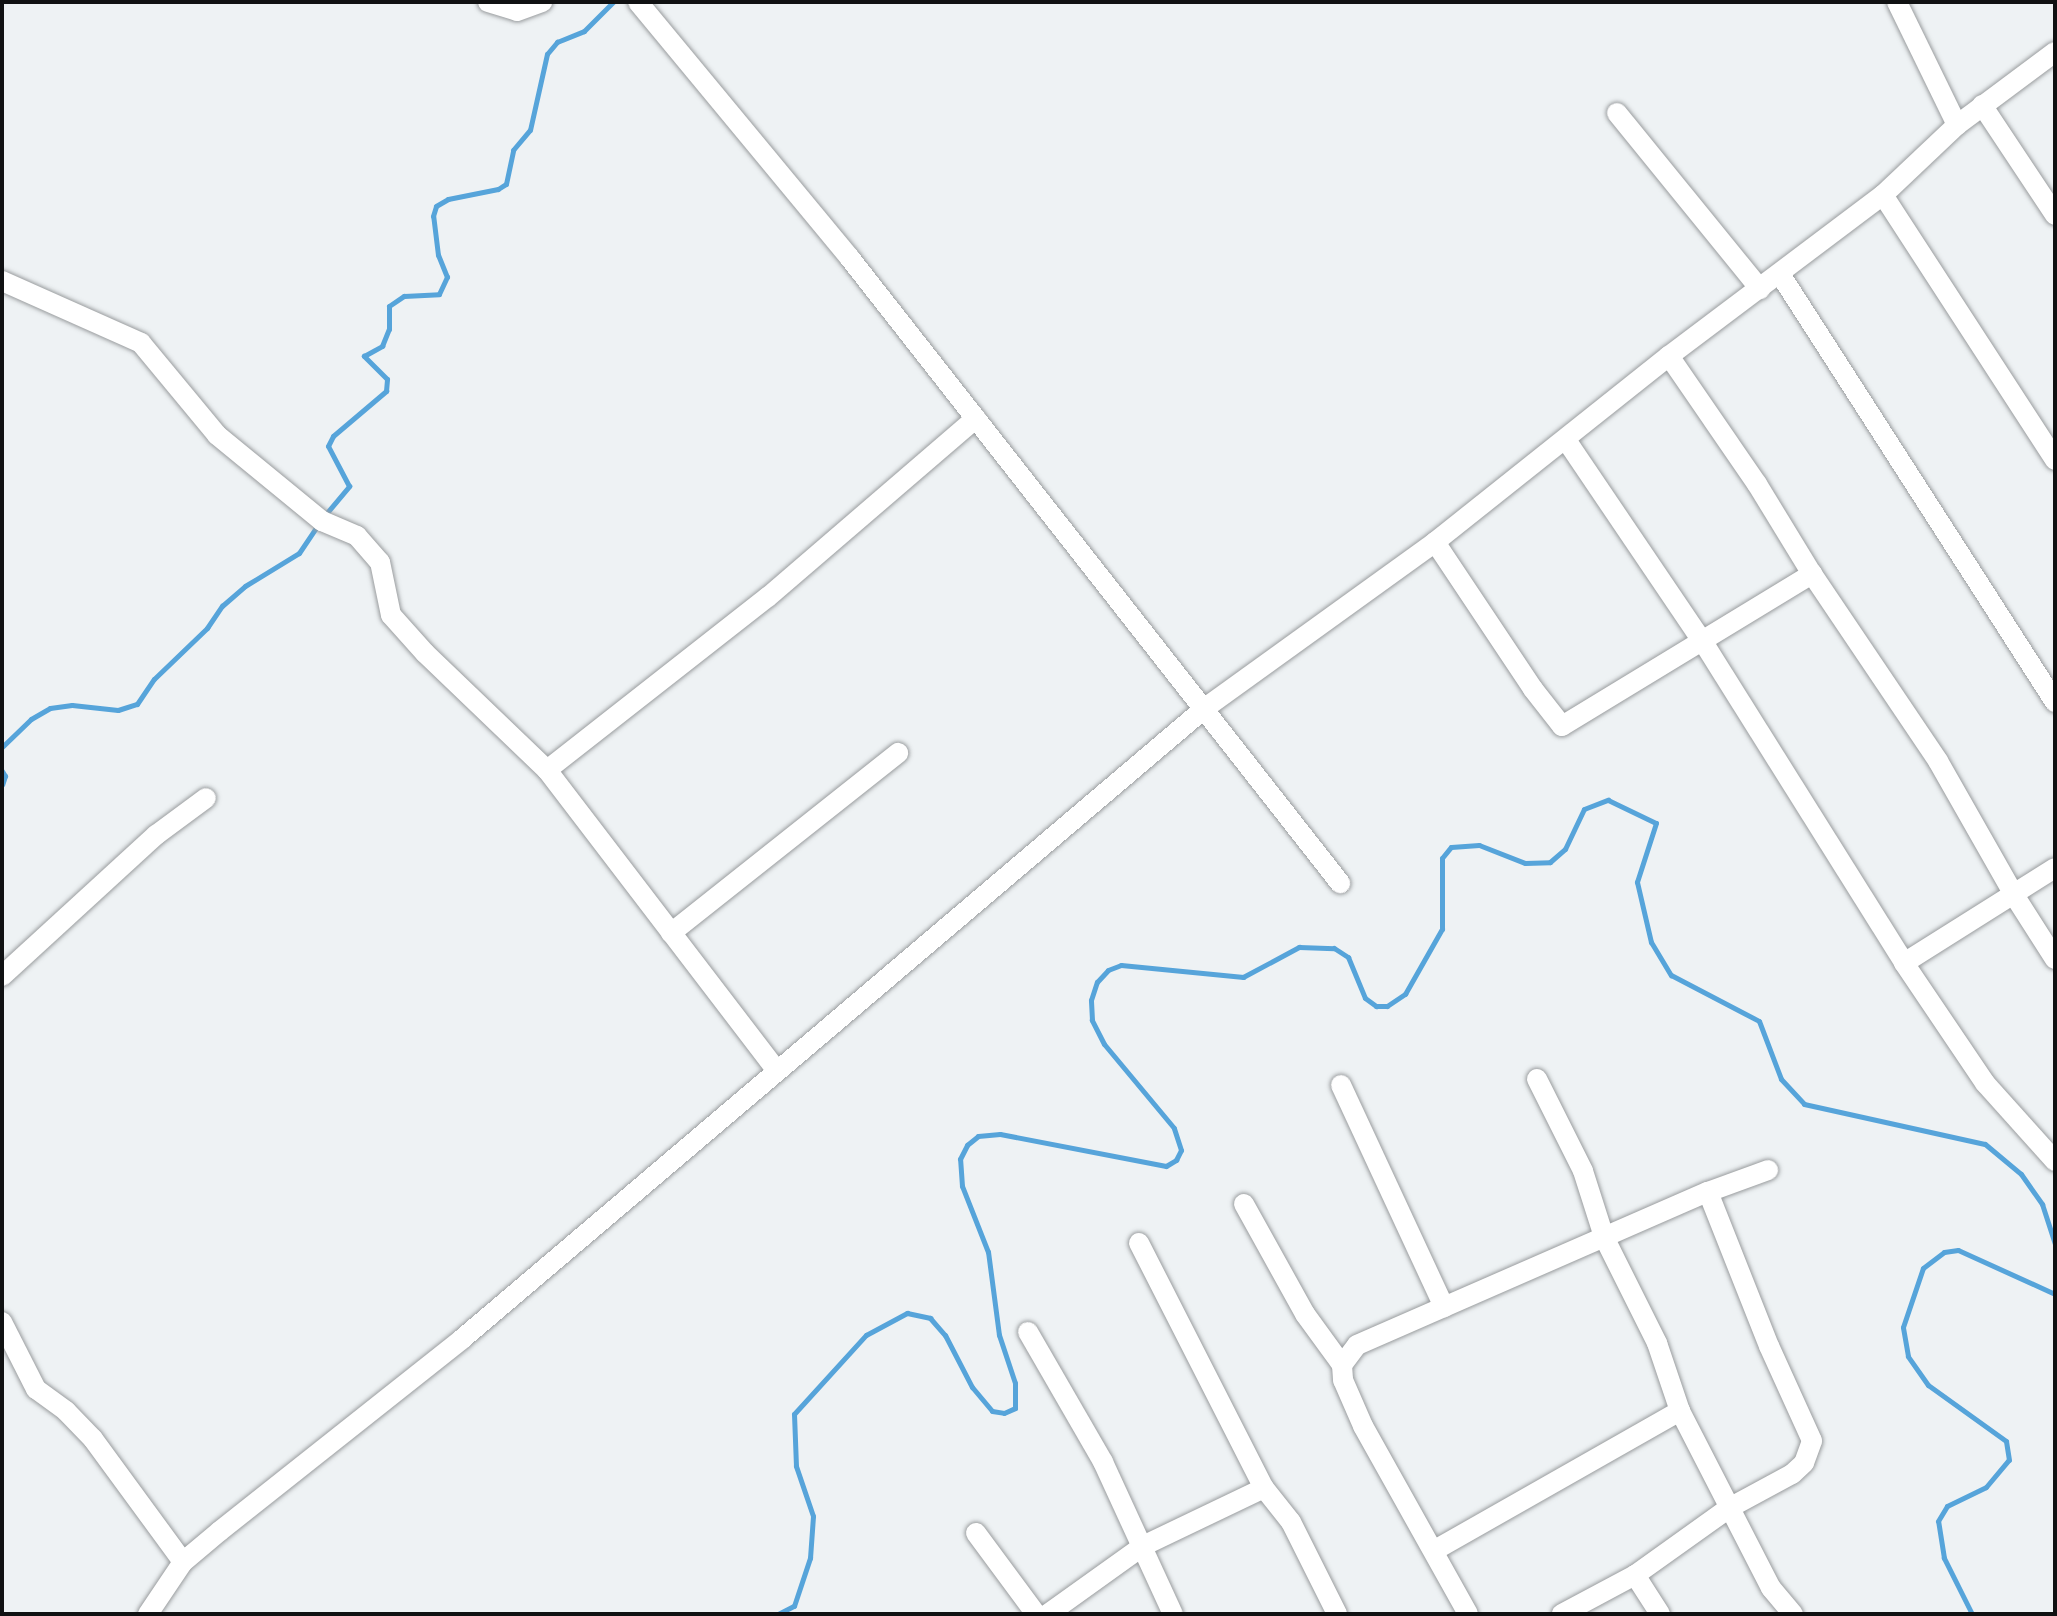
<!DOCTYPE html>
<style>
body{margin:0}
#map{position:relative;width:2057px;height:1616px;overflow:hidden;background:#eef2f4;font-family:Karla,sans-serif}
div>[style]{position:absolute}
.stream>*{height:5px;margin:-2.5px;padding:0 2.5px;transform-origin:2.5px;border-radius:2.5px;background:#56a4da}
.roads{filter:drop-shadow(0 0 2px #999c9e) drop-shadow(0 0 2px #999c9e)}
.minor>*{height:20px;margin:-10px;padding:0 10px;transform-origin:10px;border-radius:10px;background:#fff}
span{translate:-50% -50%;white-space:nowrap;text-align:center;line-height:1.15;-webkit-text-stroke:7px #eef2f4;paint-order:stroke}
.frame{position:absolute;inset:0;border:4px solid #101112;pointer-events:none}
</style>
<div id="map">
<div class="stream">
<div style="left:325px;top:515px;width:38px;rotate:-50deg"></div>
<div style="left:349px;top:486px;width:45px;rotate:-117.7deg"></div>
<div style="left:328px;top:446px;width:11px;rotate:-63deg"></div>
<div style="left:333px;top:436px;width:70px;rotate:-40.3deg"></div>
<div style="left:386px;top:391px;width:12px;rotate:-85deg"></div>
<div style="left:387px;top:379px;width:33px;rotate:-135deg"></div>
<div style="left:364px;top:356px;width:21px;rotate:-29deg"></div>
<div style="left:382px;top:346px;width:18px;rotate:-68deg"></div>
<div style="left:389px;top:329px;width:23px;rotate:-90deg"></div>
<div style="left:389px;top:306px;width:18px;rotate:-34deg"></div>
<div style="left:404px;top:296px;width:35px;rotate:-3deg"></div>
<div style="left:439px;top:294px;width:19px;rotate:-65deg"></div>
<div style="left:447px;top:277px;width:24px;rotate:-112deg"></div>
<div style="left:438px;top:255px;width:39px;rotate:-97deg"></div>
<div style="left:433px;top:216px;width:10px;rotate:-73deg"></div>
<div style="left:436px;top:206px;width:14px;rotate:-30deg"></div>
<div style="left:448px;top:199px;width:51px;rotate:-11.3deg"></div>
<div style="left:498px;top:189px;width:9px;rotate:-32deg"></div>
<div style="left:506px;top:184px;width:35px;rotate:-78deg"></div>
<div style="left:513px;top:150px;width:26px;rotate:-50deg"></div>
<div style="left:530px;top:130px;width:78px;rotate:-77.4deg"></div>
<div style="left:547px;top:54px;width:16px;rotate:-50deg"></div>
<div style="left:557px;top:42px;width:29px;rotate:-22deg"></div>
<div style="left:584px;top:31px;width:41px;rotate:-45deg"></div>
<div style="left:2px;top:747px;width:40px;rotate:-44deg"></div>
<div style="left:31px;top:719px;width:22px;rotate:-30deg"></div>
<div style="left:50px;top:708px;width:22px;rotate:-8deg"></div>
<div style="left:72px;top:705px;width:46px;rotate:6.2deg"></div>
<div style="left:118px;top:710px;width:20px;rotate:-18deg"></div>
<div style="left:137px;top:704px;width:30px;rotate:-56deg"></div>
<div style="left:154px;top:679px;width:74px;rotate:-43.9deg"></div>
<div style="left:207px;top:628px;width:27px;rotate:-56deg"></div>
<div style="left:222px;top:606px;width:30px;rotate:-41deg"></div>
<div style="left:245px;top:586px;width:63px;rotate:-31.4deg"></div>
<div style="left:299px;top:553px;width:29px;rotate:-56deg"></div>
<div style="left:2px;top:771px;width:6px;rotate:59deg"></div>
<div style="left:5px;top:776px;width:9px;rotate:108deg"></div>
<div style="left:778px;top:1614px;width:18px;rotate:-27deg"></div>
<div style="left:794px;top:1606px;width:51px;rotate:-71.6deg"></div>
<div style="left:810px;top:1558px;width:42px;rotate:-85.9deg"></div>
<div style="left:813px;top:1516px;width:53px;rotate:-108.8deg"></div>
<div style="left:796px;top:1466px;width:52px;rotate:-92.2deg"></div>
<div style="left:794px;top:1414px;width:107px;rotate:-47.7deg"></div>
<div style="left:866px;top:1335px;width:47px;rotate:-28.2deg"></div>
<div style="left:907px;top:1313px;width:24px;rotate:12deg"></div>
<div style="left:930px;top:1318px;width:23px;rotate:49deg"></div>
<div style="left:945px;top:1335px;width:59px;rotate:62.6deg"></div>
<div style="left:972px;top:1387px;width:31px;rotate:50deg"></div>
<div style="left:992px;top:1411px;width:12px;rotate:9deg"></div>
<div style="left:1004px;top:1413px;width:12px;rotate:-24deg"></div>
<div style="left:1015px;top:1408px;width:25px;rotate:-90deg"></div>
<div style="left:1015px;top:1383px;width:51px;rotate:-108.4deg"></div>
<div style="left:999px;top:1335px;width:84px;rotate:-97.5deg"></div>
<div style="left:988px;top:1252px;width:71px;rotate:-111.5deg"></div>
<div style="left:962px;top:1186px;width:27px;rotate:-94deg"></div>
<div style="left:960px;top:1159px;width:16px;rotate:-63deg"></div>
<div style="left:967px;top:1145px;width:14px;rotate:-39deg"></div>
<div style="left:978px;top:1136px;width:22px;rotate:-5deg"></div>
<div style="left:1000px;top:1134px;width:169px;rotate:10.9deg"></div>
<div style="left:1166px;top:1166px;width:12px;rotate:-31deg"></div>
<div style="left:1176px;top:1160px;width:11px;rotate:-63deg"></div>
<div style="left:1181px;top:1150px;width:23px;rotate:-108deg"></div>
<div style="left:1174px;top:1128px;width:109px;rotate:-129.8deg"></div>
<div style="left:1104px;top:1044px;width:27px;rotate:-117deg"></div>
<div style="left:1092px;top:1020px;width:20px;rotate:-93deg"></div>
<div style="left:1091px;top:1000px;width:19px;rotate:-72deg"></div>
<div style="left:1097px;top:982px;width:16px;rotate:-47deg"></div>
<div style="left:1108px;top:970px;width:14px;rotate:-21deg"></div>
<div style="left:1121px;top:965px;width:123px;rotate:5.6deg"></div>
<div style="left:1243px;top:977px;width:64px;rotate:-28.2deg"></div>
<div style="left:1299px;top:947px;width:35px;rotate:2deg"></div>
<div style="left:1334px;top:948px;width:17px;rotate:33deg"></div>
<div style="left:1348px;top:957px;width:44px;rotate:67.5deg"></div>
<div style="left:1365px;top:998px;width:14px;rotate:36deg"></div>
<div style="left:1376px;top:1006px;width:11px"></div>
<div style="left:1387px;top:1006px;width:22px;rotate:-34deg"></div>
<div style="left:1405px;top:994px;width:75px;rotate:-60.4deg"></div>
<div style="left:1442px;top:929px;width:71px;rotate:-90deg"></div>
<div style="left:1442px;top:858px;width:14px;rotate:-51deg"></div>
<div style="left:1451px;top:847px;width:28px;rotate:-4deg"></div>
<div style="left:1479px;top:845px;width:49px;rotate:21.4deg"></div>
<div style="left:1525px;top:863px;width:25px;rotate:-2deg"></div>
<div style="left:1550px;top:862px;width:20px;rotate:-41deg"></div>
<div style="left:1565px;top:849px;width:44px;rotate:-64.6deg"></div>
<div style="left:1584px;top:809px;width:26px;rotate:-21deg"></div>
<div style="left:1608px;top:800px;width:53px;rotate:25.6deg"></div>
<div style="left:1656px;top:823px;width:62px;rotate:107.9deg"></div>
<div style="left:1637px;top:882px;width:62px;rotate:76.9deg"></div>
<div style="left:1651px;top:942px;width:39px;rotate:59deg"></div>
<div style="left:1671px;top:975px;width:99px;rotate:27.6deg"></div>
<div style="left:1759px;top:1021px;width:62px;rotate:69.2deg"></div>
<div style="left:1781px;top:1079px;width:34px;rotate:47deg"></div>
<div style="left:1804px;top:1104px;width:185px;rotate:12.5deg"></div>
<div style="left:1985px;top:1144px;width:47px;rotate:39.8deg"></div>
<div style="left:2021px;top:1174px;width:37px;rotate:55deg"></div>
<div style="left:2042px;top:1204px;width:42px;rotate:72deg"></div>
<div style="left:1972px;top:1614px;width:63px;rotate:-116.6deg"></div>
<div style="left:1944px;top:1558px;width:37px;rotate:-99deg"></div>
<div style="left:1938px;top:1521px;width:17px;rotate:-59deg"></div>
<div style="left:1947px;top:1506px;width:43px;rotate:-26deg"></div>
<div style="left:1986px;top:1487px;width:35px;rotate:-50deg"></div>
<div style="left:2009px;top:1460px;width:19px;rotate:-99deg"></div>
<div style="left:2006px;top:1441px;width:96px;rotate:-144.3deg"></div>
<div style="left:1928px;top:1385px;width:35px;rotate:-125deg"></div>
<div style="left:1908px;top:1356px;width:29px;rotate:-100deg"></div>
<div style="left:1903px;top:1327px;width:62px;rotate:-71.3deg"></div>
<div style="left:1923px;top:1268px;width:26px;rotate:-37deg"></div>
<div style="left:1944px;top:1252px;width:14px;rotate:-8deg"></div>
<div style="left:1958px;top:1250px;width:107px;rotate:24.4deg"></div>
</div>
<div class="roads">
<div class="minor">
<div style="left:488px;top:2px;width:30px;rotate:17deg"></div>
<div style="left:517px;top:11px;width:27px;rotate:-20deg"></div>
<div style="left:638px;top:2px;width:331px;rotate:50.4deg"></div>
<div style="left:849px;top:257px;width:796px;rotate:51.89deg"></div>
<div style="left:1897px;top:2px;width:137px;rotate:64deg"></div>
<div style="left:1982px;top:105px;width:132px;rotate:56.4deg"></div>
<div style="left:1617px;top:113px;width:227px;rotate:50.9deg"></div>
<div style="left:1883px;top:195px;width:316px;rotate:57deg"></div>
<div style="left:1780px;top:274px;width:509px;rotate:57.28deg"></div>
<div style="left:2px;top:281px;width:152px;rotate:24deg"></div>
<div style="left:141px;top:343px;width:119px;rotate:50.4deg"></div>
<div style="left:217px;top:435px;width:136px;rotate:39.3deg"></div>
<div style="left:322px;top:521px;width:38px;rotate:23deg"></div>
<div style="left:357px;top:536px;width:35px;rotate:49deg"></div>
<div style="left:380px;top:562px;width:54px;rotate:78.3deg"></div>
<div style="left:391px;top:615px;width:51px;rotate:48.2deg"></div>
<div style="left:425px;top:653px;width:169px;rotate:43.8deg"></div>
<div style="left:547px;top:770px;width:379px;rotate:52.6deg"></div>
<div style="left:1669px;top:356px;width:155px;rotate:55.5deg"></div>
<div style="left:1757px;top:484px;width:105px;rotate:58.6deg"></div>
<div style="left:1812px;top:574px;width:225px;rotate:56deg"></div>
<div style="left:1938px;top:761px;width:154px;rotate:60.4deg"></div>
<div style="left:2014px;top:895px;width:76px;rotate:57.4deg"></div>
<div style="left:1566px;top:440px;width:244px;rotate:55.9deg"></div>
<div style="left:1703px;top:642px;width:379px;rotate:57.9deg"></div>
<div style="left:1904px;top:963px;width:145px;rotate:56deg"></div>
<div style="left:1985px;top:1083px;width:105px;rotate:48.1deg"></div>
<div style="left:1435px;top:542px;width:177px;rotate:56.3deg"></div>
<div style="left:1533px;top:689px;width:47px;rotate:51.9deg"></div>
<div style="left:1562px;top:726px;width:293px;rotate:-31.3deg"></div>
<div style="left:547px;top:770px;width:281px;rotate:-38.1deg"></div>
<div style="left:768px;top:597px;width:274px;rotate:-40.7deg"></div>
<div style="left:671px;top:933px;width:290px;rotate:-38.4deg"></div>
<div style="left:1904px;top:963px;width:178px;rotate:-32.2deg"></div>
<div style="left:2px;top:976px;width:209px;rotate:-42.5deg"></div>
<div style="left:156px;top:835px;width:62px;rotate:-36.5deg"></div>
<div style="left:1537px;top:1079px;width:103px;rotate:63.4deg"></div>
<div style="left:1583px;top:1171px;width:69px;rotate:72.3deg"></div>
<div style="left:1604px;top:1237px;width:119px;rotate:63.4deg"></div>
<div style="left:1657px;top:1343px;width:72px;rotate:71.3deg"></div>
<div style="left:1680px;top:1411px;width:199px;rotate:62.8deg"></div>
<div style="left:1771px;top:1588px;width:34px;rotate:50deg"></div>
<div style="left:1341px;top:1085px;width:245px;rotate:65.1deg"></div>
<div style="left:1708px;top:1192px;width:64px;rotate:-20.1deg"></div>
<div style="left:1244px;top:1204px;width:126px;rotate:61deg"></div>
<div style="left:1305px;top:1314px;width:63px;rotate:54deg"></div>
<div style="left:1342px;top:1365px;width:15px;rotate:86deg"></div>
<div style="left:1343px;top:1380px;width:50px;rotate:66.5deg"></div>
<div style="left:1363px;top:1426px;width:215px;rotate:60.8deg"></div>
<div style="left:1139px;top:1243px;width:275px;rotate:63deg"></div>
<div style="left:1264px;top:1488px;width:43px;rotate:51.5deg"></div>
<div style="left:1291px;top:1522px;width:103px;rotate:63.4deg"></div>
<div style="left:2px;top:1322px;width:75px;rotate:63.1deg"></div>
<div style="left:36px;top:1389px;width:37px;rotate:36deg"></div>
<div style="left:66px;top:1411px;width:39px;rotate:46deg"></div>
<div style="left:93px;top:1439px;width:152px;rotate:53.8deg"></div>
<div style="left:1028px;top:1332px;width:150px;rotate:60deg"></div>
<div style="left:1103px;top:1462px;width:167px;rotate:65.3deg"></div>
<div style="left:1342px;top:1365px;width:25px;rotate:-53deg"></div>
<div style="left:1357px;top:1345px;width:383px;rotate:-23.6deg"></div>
<div style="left:1708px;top:1192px;width:166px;rotate:68.4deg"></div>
<div style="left:1769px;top:1346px;width:104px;rotate:65.6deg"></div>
<div style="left:1812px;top:1441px;width:23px;rotate:110deg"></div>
<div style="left:1804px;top:1463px;width:16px;rotate:137deg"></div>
<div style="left:1792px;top:1474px;width:72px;rotate:151.6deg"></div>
<div style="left:1729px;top:1508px;width:115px;rotate:144.5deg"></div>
<div style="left:1635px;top:1575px;width:83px;rotate:151.9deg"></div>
<div style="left:976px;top:1533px;width:101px;rotate:53.5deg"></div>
<div style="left:1435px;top:1550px;width:282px;rotate:-29.6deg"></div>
<div style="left:1635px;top:1575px;width:46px;rotate:57.3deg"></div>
<div style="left:148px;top:1614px;width:63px;rotate:-56.1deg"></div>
<div style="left:183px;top:1562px;width:48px;rotate:-40deg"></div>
<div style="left:220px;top:1531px;width:309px;rotate:-38.4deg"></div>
<div style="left:462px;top:1339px;width:975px;rotate:-40.34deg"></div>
<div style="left:1205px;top:708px;width:284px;rotate:-35.8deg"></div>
<div style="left:1435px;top:542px;width:299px;rotate:-38.5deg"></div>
<div style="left:1669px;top:356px;width:268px;rotate:-37deg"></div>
<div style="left:1883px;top:195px;width:102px;rotate:-43.4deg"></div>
<div style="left:1957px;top:125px;width:122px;rotate:-36.7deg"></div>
<div style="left:1048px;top:1614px;width:117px;rotate:-35.6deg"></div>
<div style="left:1143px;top:1546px;width:134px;rotate:-25.6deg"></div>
</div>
</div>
<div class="frame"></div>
</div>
